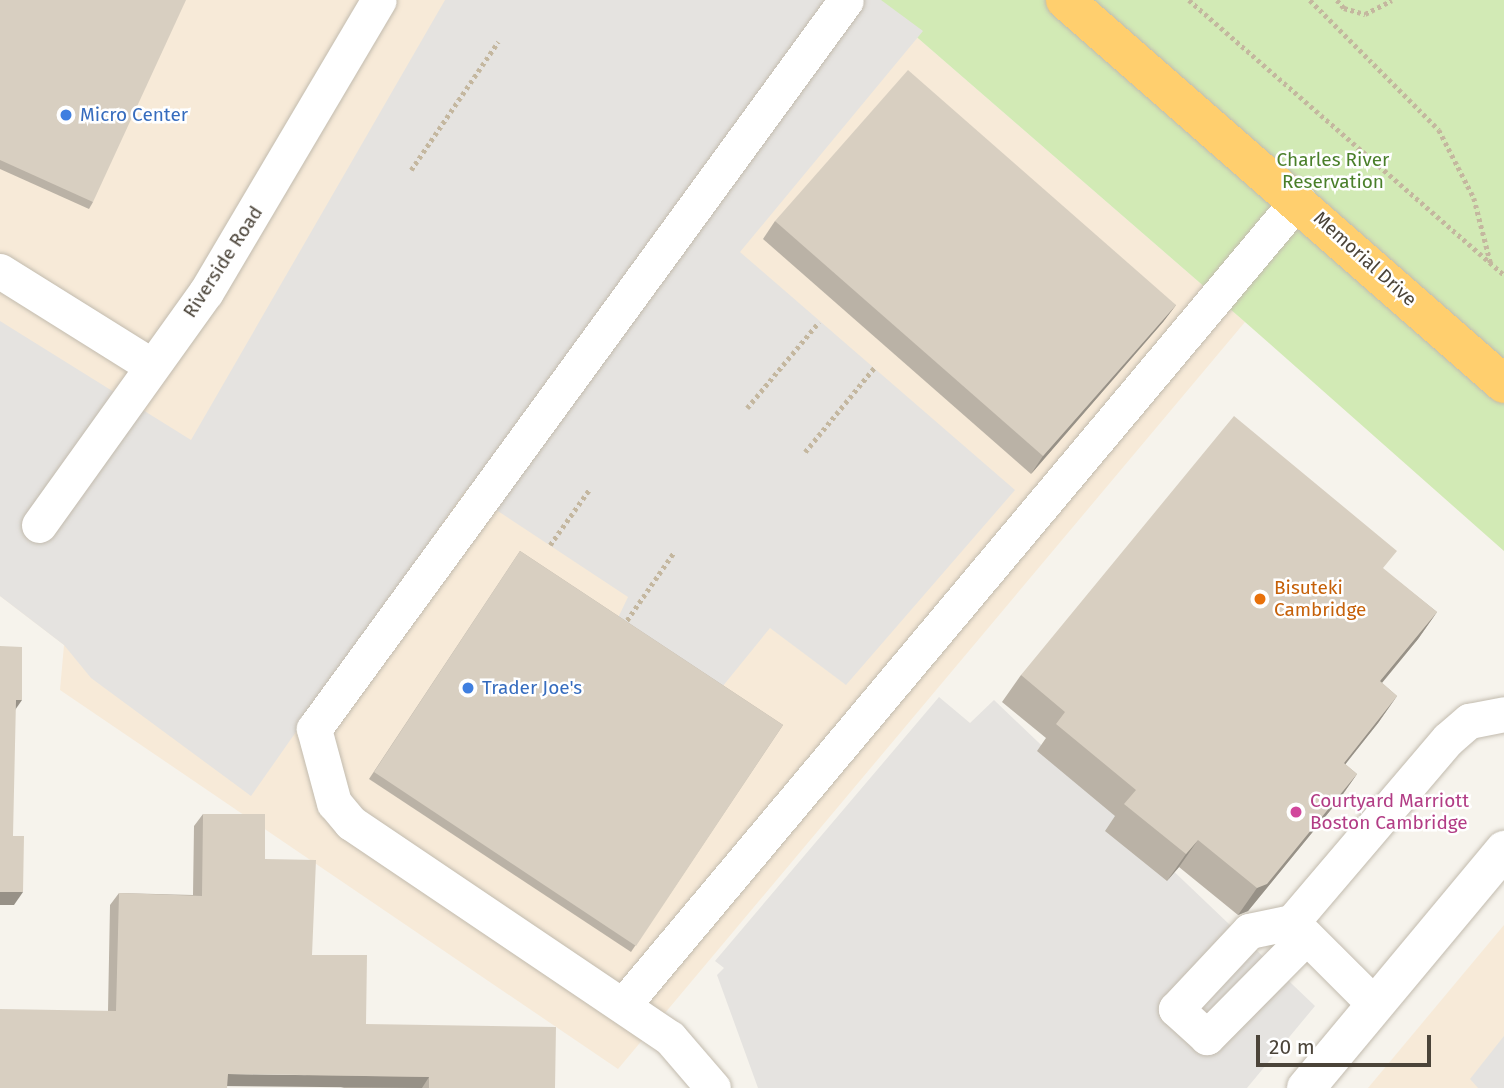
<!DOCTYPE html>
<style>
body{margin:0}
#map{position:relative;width:1504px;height:1088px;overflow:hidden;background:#f6f3ec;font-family:"Fira Sans",sans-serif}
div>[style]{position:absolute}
.commercial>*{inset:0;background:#f7ead8}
.green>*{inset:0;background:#d2eab5}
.parking>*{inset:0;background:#e5e3e0}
.path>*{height:4.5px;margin-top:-2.25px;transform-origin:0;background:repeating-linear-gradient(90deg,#c4b79f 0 3.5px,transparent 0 7px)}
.roads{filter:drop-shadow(0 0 2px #c2bbae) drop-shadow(0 0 2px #c2bbae)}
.lane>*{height:35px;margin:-17.5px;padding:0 17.5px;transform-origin:17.5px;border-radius:17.5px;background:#fff}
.street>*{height:38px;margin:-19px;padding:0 19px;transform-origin:19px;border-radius:19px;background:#fff}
.highway>*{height:38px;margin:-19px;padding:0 19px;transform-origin:19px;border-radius:19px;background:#ffcf6e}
.wall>*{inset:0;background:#bab2a6}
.shaded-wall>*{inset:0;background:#979187}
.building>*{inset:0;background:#d8cfc1}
.dots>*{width:19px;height:19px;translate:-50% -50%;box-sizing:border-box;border:4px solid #fff;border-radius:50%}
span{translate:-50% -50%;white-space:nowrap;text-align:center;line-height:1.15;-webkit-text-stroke:5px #fff;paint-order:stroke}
.shop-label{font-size:19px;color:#366cbe}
.left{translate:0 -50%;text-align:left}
.park-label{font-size:19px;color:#4a7f2a}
.street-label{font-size:19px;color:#4b4439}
.food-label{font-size:19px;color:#c56008}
.hotel-label{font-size:19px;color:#b23c85}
.scale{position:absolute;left:1256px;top:1035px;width:175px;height:32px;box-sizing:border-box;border:4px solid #4b4439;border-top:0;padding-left:9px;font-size:21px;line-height:24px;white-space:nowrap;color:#4b4439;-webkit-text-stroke:5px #fff;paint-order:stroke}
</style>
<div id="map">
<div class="commercial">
<div style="clip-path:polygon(0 0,874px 0,1245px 322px,618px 1069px,60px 690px,64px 645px,0 596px)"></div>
<div style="clip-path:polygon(1504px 925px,1504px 1088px,1368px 1088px)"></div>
</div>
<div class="green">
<div style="clip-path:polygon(874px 0,1504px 0,1504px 551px,1245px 322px)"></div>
</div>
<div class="parking">
<div style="clip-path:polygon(445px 0,881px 0,923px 31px,740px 252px,1015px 490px,846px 685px,770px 628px,718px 692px,616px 622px,628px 597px,466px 490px,251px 796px,91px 678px,64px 645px,0 596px,0 321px,191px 440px)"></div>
<div style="clip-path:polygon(939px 697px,970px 723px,994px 700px,1315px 1006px,1247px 1088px,758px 1088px,717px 975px,724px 968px,715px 961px)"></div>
<div style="clip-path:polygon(1504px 1036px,1504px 1088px,1478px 1088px,1470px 1079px)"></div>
</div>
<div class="path">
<div style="left:1189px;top:0;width:418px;rotate:41.1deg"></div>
<div style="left:1310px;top:0;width:183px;rotate:45.2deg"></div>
<div style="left:1439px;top:130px;width:76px;rotate:62.8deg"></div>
<div style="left:1474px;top:198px;width:68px;rotate:75.6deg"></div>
<div style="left:1337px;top:0;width:11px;rotate:49deg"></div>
<div style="left:1344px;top:8px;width:22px;rotate:16deg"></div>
<div style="left:1365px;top:14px;width:30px;rotate:-27deg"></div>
<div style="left:411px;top:170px;width:155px;rotate:-55.8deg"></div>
<div style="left:747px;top:408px;width:112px;rotate:-50.1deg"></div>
<div style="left:805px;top:452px;width:109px;rotate:-50.6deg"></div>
<div style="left:550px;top:545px;width:67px;rotate:-54.7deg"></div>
<div style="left:623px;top:626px;width:90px;rotate:-55.4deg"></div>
</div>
<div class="roads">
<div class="lane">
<div style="left:0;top:271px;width:179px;rotate:32deg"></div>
<div style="left:39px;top:525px;width:287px;rotate:-54.4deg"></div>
<div style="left:206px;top:292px;width:339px;rotate:-59.4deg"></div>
<div style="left:1292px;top:922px;width:117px;rotate:45deg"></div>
<div style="left:1306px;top:937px;width:141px;rotate:134.7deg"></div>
<div style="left:1207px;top:1037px;width:42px;rotate:-137.9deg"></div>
<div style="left:1176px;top:1009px;width:107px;rotate:-46.9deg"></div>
<div style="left:1249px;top:931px;width:44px;rotate:-11.8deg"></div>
<div style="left:1292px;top:922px;width:240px;rotate:-49.6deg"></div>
<div style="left:1448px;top:739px;width:28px;rotate:-41deg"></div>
<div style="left:1469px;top:721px;width:36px;rotate:-11deg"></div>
<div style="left:624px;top:1004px;width:1049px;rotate:-50.03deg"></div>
<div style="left:713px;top:1088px;width:66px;rotate:-130.7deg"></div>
<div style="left:670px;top:1038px;width:385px;rotate:-146deg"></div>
<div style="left:351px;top:823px;width:26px;rotate:-130deg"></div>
<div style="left:334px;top:803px;width:77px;rotate:-105.1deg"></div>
<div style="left:314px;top:729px;width:902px;rotate:-53.88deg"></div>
</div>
<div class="street">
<div style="left:1306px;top:1088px;width:310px;rotate:-50.2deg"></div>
</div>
<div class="highway">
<div style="left:1065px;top:0;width:583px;rotate:41.18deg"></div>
</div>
</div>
<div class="wall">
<div style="clip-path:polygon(0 0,93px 202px,89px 209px,0 169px)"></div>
<div style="clip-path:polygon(775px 221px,1176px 305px,1163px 322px,1031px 474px,763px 239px)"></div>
<div style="clip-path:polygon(520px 551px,783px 725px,631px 952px,369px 779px)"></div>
<div style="clip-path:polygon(1384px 570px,1437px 612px,1418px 639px,1382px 683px,1397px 696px,1378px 723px,1345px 764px,1357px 774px,1338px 801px,1248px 911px,1238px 915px,1179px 867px,1167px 881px,1105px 831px,1115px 816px,1037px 751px,1046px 738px,1002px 702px,1021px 675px)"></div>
<div style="clip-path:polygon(203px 814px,265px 859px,312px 955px,366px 1024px,555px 1088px,344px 1088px,108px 1011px,110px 905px,119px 893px,193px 895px,194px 826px)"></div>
</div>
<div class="shaded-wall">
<div style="clip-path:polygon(1176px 305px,1163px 322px,1031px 474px,1043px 456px)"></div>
<div style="clip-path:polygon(1437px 612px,1418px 639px,1361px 708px,1380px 681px)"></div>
<div style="clip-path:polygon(1397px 696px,1378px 723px,1325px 790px,1344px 763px)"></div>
<div style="clip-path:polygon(16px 700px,22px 700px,13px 713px)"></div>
<div style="clip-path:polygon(1357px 774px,1338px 801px,1248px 911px,1238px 915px,1257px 888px)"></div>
<div style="clip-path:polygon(1198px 840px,1179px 867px,1167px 881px,1186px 854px)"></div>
<div style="clip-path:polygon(0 892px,23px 892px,14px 905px,0 905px)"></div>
<div style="clip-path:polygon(228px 1074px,429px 1077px,422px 1088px,219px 1086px)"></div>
</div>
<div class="building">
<div style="clip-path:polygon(0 0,186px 0,93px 202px,0 160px)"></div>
<div style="clip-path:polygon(908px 70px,1176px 305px,1043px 456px,775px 221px)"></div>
<div style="clip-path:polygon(1234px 416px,1397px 551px,1383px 568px,1437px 612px,1380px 681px,1397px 696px,1344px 763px,1357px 774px,1267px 884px,1257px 888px,1198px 840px,1186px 854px,1124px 804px,1136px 790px,1056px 724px,1065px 712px,1021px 675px)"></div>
<div style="clip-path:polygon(520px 551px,783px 725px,636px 946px,374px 772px)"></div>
<div style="clip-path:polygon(0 646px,22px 647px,22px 700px,16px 700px,13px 836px,24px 836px,23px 892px,0 892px)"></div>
<div style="clip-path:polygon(203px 814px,265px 814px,265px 859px,316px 860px,312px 955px,367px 955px,366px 1024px,556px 1027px,555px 1088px,429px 1088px,429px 1077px,228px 1074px,227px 1088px,0 1088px,0 1009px,116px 1011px,119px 893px,202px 896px)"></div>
</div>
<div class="dots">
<div style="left:66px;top:115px;background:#3f7fe0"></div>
<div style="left:1260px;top:599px;background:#e8710a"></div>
<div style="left:468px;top:688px;background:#3f7fe0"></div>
<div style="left:1296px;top:812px;background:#d1479c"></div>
</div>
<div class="shop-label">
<span class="left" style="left:80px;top:115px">Micro Center</span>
<span class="left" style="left:482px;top:688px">Trader Joe's</span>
</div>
<div class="park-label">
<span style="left:1333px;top:171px">Charles River<br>Reservation</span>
</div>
<div class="street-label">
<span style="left:1365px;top:259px;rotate:42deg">Memorial Drive</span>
<span style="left:223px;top:262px;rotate:-57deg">Riverside Road</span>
</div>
<div class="food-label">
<span class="left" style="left:1274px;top:599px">Bisuteki<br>Cambridge</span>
</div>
<div class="hotel-label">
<span class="left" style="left:1310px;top:812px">Courtyard Marriott<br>Boston Cambridge</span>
</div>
<div class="scale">20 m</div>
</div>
